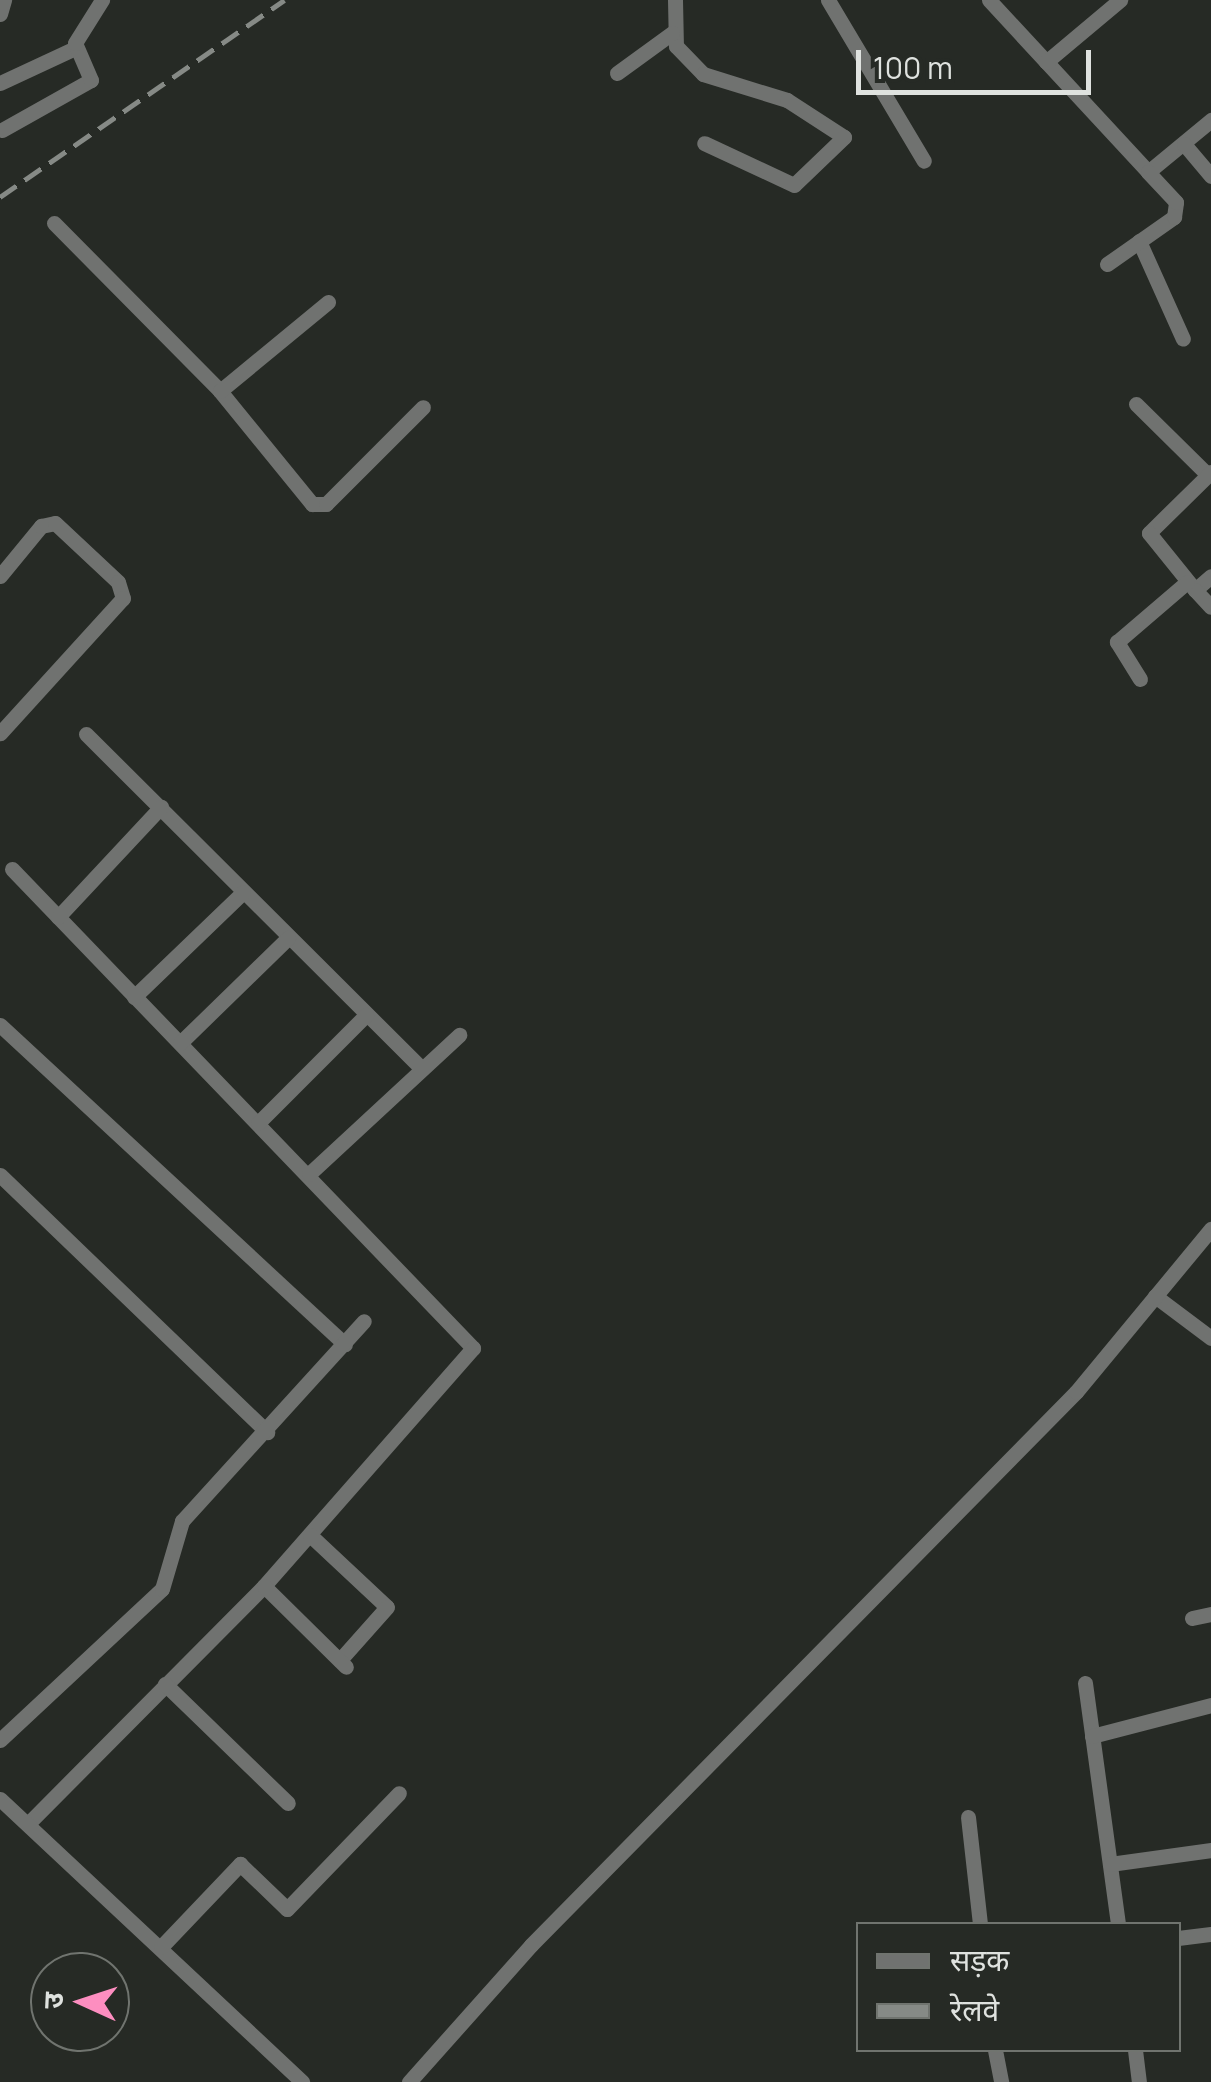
<!DOCTYPE html>
<meta charset="utf-8">
<style>
body{margin:0}
#map{position:relative;width:1211px;height:2082px;overflow:hidden;background:#262a25;font-family:Manrope,"Noto Sans Devanagari",sans-serif}
div>[style]{position:absolute}
.minor>*{height:15px;margin:-7.5px;padding:0 7.5px;transform-origin:7.5px;border-radius:7.5px;background:#707270}
.rail>*{height:5px;margin-top:-2.5px;transform-origin:0;background:repeating-linear-gradient(90deg,#868a86 0 20px,transparent 0 30px)}
span{translate:-50% -50%;white-space:nowrap;text-align:center;line-height:1.15;-webkit-text-stroke:9px #262a25;paint-order:stroke}
.legend{position:absolute;left:856px;top:1922px;width:325px;height:130px;box-sizing:border-box;background:#262a25;border:2px solid #70746f;margin:0;padding:12px 18px;list-style:none;font-size:30px;color:#dfe2df}
.legend li{display:flex;align-items:center;gap:20px;height:50px}
.legend b{width:50px;border:2px solid #70746f}
.north{position:absolute;left:30px;top:1952px;width:100px;height:100px;box-sizing:border-box;background:#262a25;border:2px solid #70746f;border-radius:50%;rotate:273deg;font-size:28px;font-weight:700;line-height:40px;text-align:center;color:#dfe2df}
.north::after{content:'';display:block;margin:auto;width:35px;height:45px;background:#fd8ec0;clip-path:polygon(50% 0,100% 100%,50% 72%,0 100%)}
.scale{position:absolute;left:856px;top:50px;width:235px;height:45px;box-sizing:border-box;border:5px solid #dfe2df;border-top:0;padding-left:12px;font-size:30px;line-height:35px;white-space:nowrap;color:#dfe2df;-webkit-text-stroke:8px #262a25;paint-order:stroke}
</style>
<div id="map">
<div class="minor">
<div style="left:675px;top:0;width:46px;rotate:88.8deg"></div>
<div style="left:676px;top:46px;width:39px;rotate:46deg"></div>
<div style="left:703px;top:74px;width:88px;rotate:17.2deg"></div>
<div style="left:787px;top:100px;width:68px;rotate:33deg"></div>
<div style="left:844px;top:137px;width:69px;rotate:136.2deg"></div>
<div style="left:794px;top:185px;width:99px;rotate:-155deg"></div>
<div style="left:828px;top:0;width:187px;rotate:59.2deg"></div>
<div style="left:989px;top:0;width:234px;rotate:47.2deg"></div>
<div style="left:1148px;top:172px;width:82px;rotate:-39.5deg"></div>
<div style="left:0;top:14px;width:15px;rotate:-74deg"></div>
<div style="left:1046px;top:62px;width:97px;rotate:-40deg"></div>
<div style="left:617px;top:73px;width:68px;rotate:-36deg"></div>
<div style="left:0;top:83px;width:83px;rotate:-25deg"></div>
<div style="left:2px;top:130px;width:102px;rotate:-29.3deg"></div>
<div style="left:91px;top:80px;width:40px;rotate:-113.4deg"></div>
<div style="left:75px;top:43px;width:51px;rotate:-57.9deg"></div>
<div style="left:1184px;top:144px;width:42px;rotate:49.8deg"></div>
<div style="left:54px;top:223px;width:236px;rotate:45.3deg"></div>
<div style="left:220px;top:391px;width:146px;rotate:50.8deg"></div>
<div style="left:312px;top:504px;width:14px"></div>
<div style="left:326px;top:504px;width:137px;rotate:-45deg"></div>
<div style="left:1139px;top:241px;width:107px;rotate:65.8deg"></div>
<div style="left:1107px;top:264px;width:82px;rotate:-35deg"></div>
<div style="left:1174px;top:217px;width:15px;rotate:-82deg"></div>
<div style="left:1176px;top:202px;width:41px;rotate:-133deg"></div>
<div style="left:220px;top:391px;width:140px;rotate:-39.5deg"></div>
<div style="left:1136px;top:404px;width:101px;rotate:44.6deg"></div>
<div style="left:1211px;top:472px;width:87px;rotate:135.5deg"></div>
<div style="left:1149px;top:533px;width:73px;rotate:51.1deg"></div>
<div style="left:1195px;top:590px;width:21px;rotate:-41deg"></div>
<div style="left:0;top:576px;width:65px;rotate:-50.6deg"></div>
<div style="left:41px;top:526px;width:14px;rotate:-12deg"></div>
<div style="left:55px;top:523px;width:86px;rotate:43.1deg"></div>
<div style="left:118px;top:582px;width:17px;rotate:73deg"></div>
<div style="left:123px;top:598px;width:183px;rotate:132.3deg"></div>
<div style="left:1195px;top:590px;width:23px;rotate:47deg"></div>
<div style="left:1140px;top:679px;width:44px;rotate:-121.9deg"></div>
<div style="left:1117px;top:642px;width:92px;rotate:-40.6deg"></div>
<div style="left:86px;top:734px;width:474px;rotate:44.9deg"></div>
<div style="left:12px;top:869px;width:665px;rotate:46.1deg"></div>
<div style="left:473px;top:1348px;width:317px;rotate:131.3deg"></div>
<div style="left:264px;top:1586px;width:335px;rotate:134.8deg"></div>
<div style="left:58px;top:917px;width:151px;rotate:-46.9deg"></div>
<div style="left:134px;top:997px;width:151px;rotate:-43.9deg"></div>
<div style="left:0;top:1025px;width:470px;rotate:42.8deg"></div>
<div style="left:180px;top:1043px;width:151px;rotate:-44.2deg"></div>
<div style="left:258px;top:1123px;width:153px;rotate:-45deg"></div>
<div style="left:309px;top:1174px;width:205px;rotate:-42.8deg"></div>
<div style="left:0;top:1175px;width:371px;rotate:43.9deg"></div>
<div style="left:1155px;top:1296px;width:70px;rotate:36.9deg"></div>
<div style="left:310px;top:1535px;width:105px;rotate:43.1deg"></div>
<div style="left:387px;top:1607px;width:71px;rotate:131.6deg"></div>
<div style="left:264px;top:1586px;width:115px;rotate:44.6deg"></div>
<div style="left:1192px;top:1618px;width:19px;rotate:-12deg"></div>
<div style="left:1085px;top:1683px;width:243px;rotate:82.2deg"></div>
<div style="left:165px;top:1684px;width:171px;rotate:44.1deg"></div>
<div style="left:1092px;top:1736px;width:123px;rotate:-14.6deg"></div>
<div style="left:0;top:1740px;width:221px;rotate:-43deg"></div>
<div style="left:162px;top:1589px;width:71px;rotate:-73.6deg"></div>
<div style="left:182px;top:1521px;width:270px;rotate:-47.7deg"></div>
<div style="left:0;top:1799px;width:414px;rotate:43.1deg"></div>
<div style="left:968px;top:1817px;width:108px;rotate:83.6deg"></div>
<div style="left:1110px;top:1864px;width:102px;rotate:-7.9deg"></div>
<div style="left:1178px;top:1938px;width:33px;rotate:-7deg"></div>
<div style="left:161px;top:1947px;width:115px;rotate:-46.4deg"></div>
<div style="left:240px;top:1864px;width:65px;rotate:43.8deg"></div>
<div style="left:287px;top:1909px;width:161px;rotate:-46deg"></div>
<div style="left:995px;top:2050px;width:33px;rotate:79deg"></div>
<div style="left:1135px;top:2050px;width:32px;rotate:83deg"></div>
<div style="left:409px;top:2082px;width:183px;rotate:-48.3deg"></div>
<div style="left:531px;top:1945px;width:776px;rotate:-45.42deg"></div>
<div style="left:1076px;top:1392px;width:212px;rotate:-50.4deg"></div>
</div>
<div class="rail">
<div style="left:0;top:197px;width:346px;rotate:-34.7deg"></div>
</div>
<ul class="legend">
<li><b style="height:12px;background:#707270"></b>सड़क</li>
<li><b style="height:12px;background:#868a86"></b>रेलवे</li>
</ul>
<div class="north">उ</div>
<div class="scale">100 m</div>
</div>
